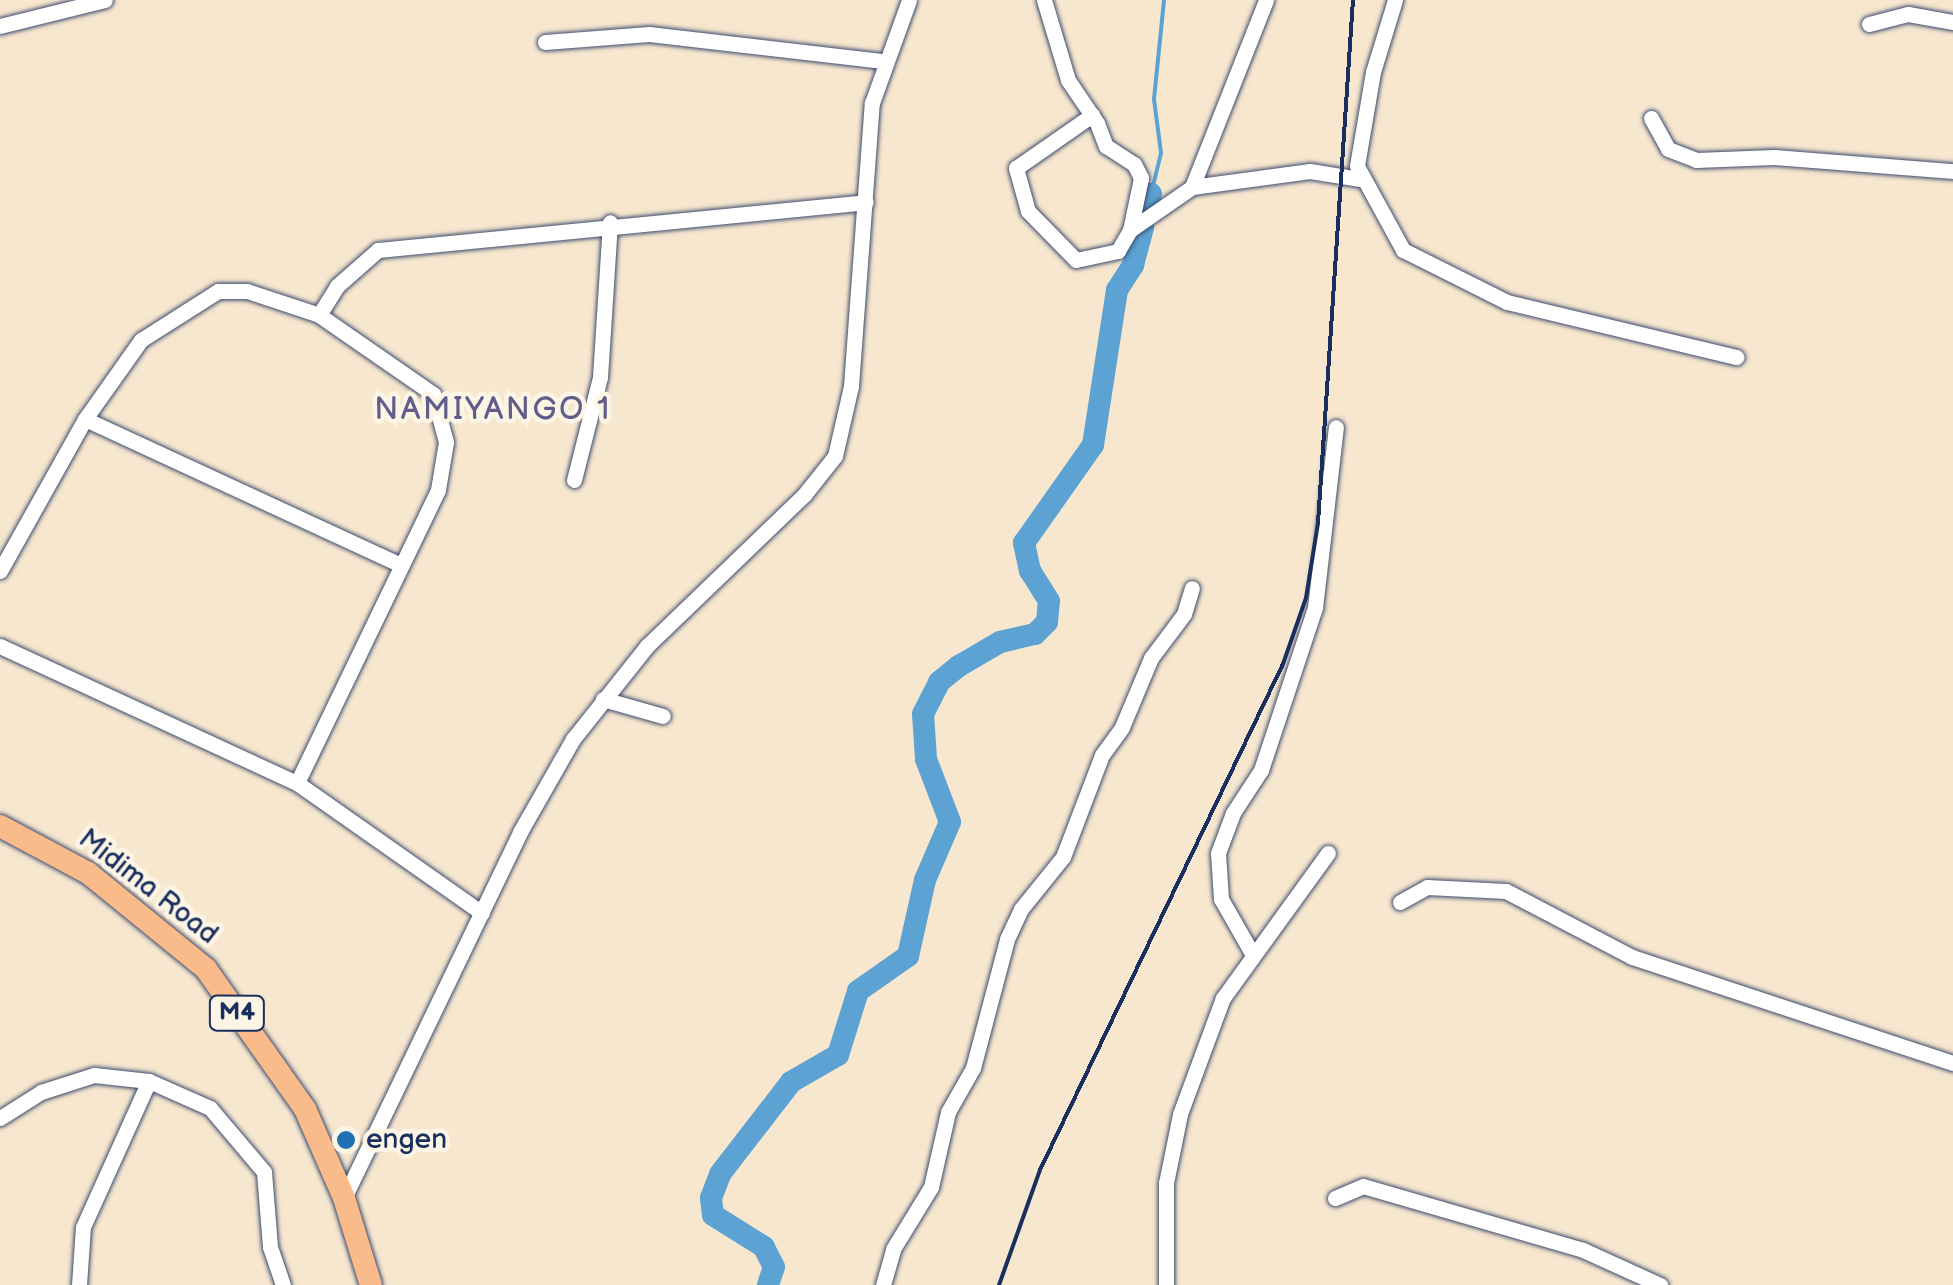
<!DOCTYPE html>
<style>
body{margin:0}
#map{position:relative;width:1953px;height:1285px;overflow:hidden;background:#f7e7cf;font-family:"Balsamiq Sans",sans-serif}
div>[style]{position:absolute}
.stream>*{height:4px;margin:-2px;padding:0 2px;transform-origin:2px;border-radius:2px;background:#5ca2d2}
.river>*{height:22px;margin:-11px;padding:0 11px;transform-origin:11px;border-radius:11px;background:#5ca2d2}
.roads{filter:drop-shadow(0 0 2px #3c4b6f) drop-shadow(0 0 2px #3c4b6f)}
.street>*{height:15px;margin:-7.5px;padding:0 7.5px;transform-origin:7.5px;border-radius:7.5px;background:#fff}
.primary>*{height:22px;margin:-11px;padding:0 11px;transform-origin:11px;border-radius:11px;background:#fabb8b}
.rail>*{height:4px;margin:-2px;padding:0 2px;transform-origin:2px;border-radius:2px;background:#1b2f5e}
.dots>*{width:28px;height:28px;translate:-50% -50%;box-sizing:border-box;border:5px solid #fcf5e5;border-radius:50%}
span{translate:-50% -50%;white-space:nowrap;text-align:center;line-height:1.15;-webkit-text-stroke:9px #fcf5e5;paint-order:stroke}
.shield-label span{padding:2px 8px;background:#fcf5e5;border:2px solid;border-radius:8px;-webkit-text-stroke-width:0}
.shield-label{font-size:25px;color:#1b2f5e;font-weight:700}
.street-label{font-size:28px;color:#1b2f5e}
.poi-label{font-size:28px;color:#1b2f5e}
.left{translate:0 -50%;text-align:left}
.quarter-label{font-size:32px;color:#615d8a;letter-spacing:2.5px}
</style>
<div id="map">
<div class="stream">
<div style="left:1151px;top:194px;width:42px;rotate:-76.3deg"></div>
<div style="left:1161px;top:153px;width:54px;rotate:-97.4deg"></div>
<div style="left:1154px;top:99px;width:100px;rotate:-84.2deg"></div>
</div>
<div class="river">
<div style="left:1145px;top:215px;width:22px;rotate:-74deg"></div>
<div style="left:768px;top:1285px;width:19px;rotate:-72deg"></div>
<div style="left:774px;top:1267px;width:22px;rotate:-117deg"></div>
<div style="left:764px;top:1247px;width:60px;rotate:-147.9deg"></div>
<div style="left:713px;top:1215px;width:17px;rotate:-97deg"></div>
<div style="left:711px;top:1198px;width:26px;rotate:-69deg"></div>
<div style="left:720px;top:1174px;width:116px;rotate:-52.3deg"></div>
<div style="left:791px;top:1082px;width:54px;rotate:-29.9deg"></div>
<div style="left:838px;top:1055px;width:67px;rotate:-72.6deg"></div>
<div style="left:858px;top:991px;width:61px;rotate:-35deg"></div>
<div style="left:908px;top:956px;width:78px;rotate:-77.4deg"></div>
<div style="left:925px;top:880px;width:63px;rotate:-66.7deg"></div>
<div style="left:950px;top:822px;width:67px;rotate:-110.9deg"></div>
<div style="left:926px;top:759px;width:45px;rotate:-93.8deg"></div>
<div style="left:923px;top:714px;width:36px;rotate:-63deg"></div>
<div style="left:939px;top:682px;width:26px;rotate:-39deg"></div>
<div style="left:959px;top:666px;width:48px;rotate:-30.3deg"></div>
<div style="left:1000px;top:642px;width:36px;rotate:-13deg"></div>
<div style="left:1035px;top:634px;width:17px;rotate:-45deg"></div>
<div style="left:1047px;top:622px;width:21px;rotate:-85deg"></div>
<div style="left:1049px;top:601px;width:36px;rotate:-122deg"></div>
<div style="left:1030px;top:571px;width:29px;rotate:-102deg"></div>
<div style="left:1024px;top:543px;width:120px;rotate:-54.9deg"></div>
<div style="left:1093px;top:445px;width:157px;rotate:-81.2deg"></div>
<div style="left:1117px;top:290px;width:30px;rotate:-57deg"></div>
<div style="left:1133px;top:265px;width:39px;rotate:-75deg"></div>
</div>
<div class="roads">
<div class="street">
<div style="left:1044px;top:0;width:84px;rotate:73.3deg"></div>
<div style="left:1068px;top:80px;width:52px;rotate:56deg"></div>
<div style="left:1097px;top:123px;width:25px;rotate:69deg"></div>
<div style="left:1106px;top:146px;width:33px;rotate:33deg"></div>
<div style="left:1134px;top:164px;width:16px;rotate:63deg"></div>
<div style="left:1141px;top:178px;width:53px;rotate:101.9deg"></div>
<div style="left:1130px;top:230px;width:24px;rotate:120deg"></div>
<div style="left:1118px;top:251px;width:43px;rotate:167.9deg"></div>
<div style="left:1076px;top:260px;width:69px;rotate:-134.4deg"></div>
<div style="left:1028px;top:211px;width:45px;rotate:-105.6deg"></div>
<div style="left:1016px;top:168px;width:93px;rotate:-34.9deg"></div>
<div style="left:1395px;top:0;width:75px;rotate:107deg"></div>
<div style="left:1373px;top:72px;width:95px;rotate:99.7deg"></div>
<div style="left:1357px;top:166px;width:96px;rotate:61.3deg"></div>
<div style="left:1403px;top:250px;width:116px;rotate:26.6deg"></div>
<div style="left:1507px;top:302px;width:236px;rotate:13.5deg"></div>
<div style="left:1869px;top:24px;width:40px;rotate:-14.4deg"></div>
<div style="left:1908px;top:14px;width:46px;rotate:10.1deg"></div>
<div style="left:0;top:26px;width:108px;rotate:-13.9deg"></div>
<div style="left:545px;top:42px;width:104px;rotate:-4.4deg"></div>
<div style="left:649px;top:34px;width:236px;rotate:6.6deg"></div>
<div style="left:1651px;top:118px;width:35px;rotate:61deg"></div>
<div style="left:1668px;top:149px;width:30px;rotate:21deg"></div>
<div style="left:1696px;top:160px;width:78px;rotate:-2.2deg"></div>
<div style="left:1774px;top:157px;width:180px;rotate:4.5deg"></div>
<div style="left:1192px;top:187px;width:119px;rotate:-7.7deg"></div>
<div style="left:1310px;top:171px;width:51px;rotate:9.1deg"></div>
<div style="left:1130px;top:230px;width:75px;rotate:-34.7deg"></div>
<div style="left:1192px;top:187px;width:201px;rotate:-68.4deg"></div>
<div style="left:319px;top:315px;width:34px;rotate:-58deg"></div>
<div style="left:337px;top:286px;width:55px;rotate:-41.3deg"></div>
<div style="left:378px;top:250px;width:490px;rotate:-5.6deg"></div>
<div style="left:85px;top:419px;width:348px;rotate:24.8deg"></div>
<div style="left:574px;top:480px;width:106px;rotate:-75.8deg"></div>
<div style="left:600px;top:377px;width:155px;rotate:-86.3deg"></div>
<div style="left:0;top:571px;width:174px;rotate:-60.8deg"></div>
<div style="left:85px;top:419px;width:97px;rotate:-54.7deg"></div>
<div style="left:141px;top:340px;width:91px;rotate:-32.5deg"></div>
<div style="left:218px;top:291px;width:29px"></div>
<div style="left:247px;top:291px;width:76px;rotate:18.4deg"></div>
<div style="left:319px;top:315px;width:139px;rotate:34.7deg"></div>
<div style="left:433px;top:394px;width:50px;rotate:74.8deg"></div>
<div style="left:446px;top:442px;width:49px;rotate:99.5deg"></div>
<div style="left:438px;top:490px;width:325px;rotate:115.7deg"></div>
<div style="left:297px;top:783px;width:226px;rotate:35.1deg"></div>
<div style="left:0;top:646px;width:327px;rotate:24.8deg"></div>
<div style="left:603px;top:699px;width:62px;rotate:15.8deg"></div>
<div style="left:1400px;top:902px;width:31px;rotate:-29deg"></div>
<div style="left:1427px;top:887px;width:79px;rotate:2.9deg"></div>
<div style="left:1506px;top:891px;width:142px;rotate:27.6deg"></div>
<div style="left:1632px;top:957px;width:338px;rotate:18.3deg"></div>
<div style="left:1253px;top:955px;width:64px;rotate:-119.7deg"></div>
<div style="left:1221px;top:899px;width:46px;rotate:-93.7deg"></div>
<div style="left:1218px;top:853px;width:43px;rotate:-69.4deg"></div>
<div style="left:1233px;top:813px;width:51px;rotate:-56.9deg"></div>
<div style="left:1261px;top:770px;width:171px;rotate:-71.6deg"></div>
<div style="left:1315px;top:608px;width:182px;rotate:-83.4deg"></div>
<div style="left:0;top:1118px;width:49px;rotate:-32.4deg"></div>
<div style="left:41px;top:1092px;width:56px;rotate:-17.8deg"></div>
<div style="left:94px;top:1075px;width:55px;rotate:6.2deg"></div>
<div style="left:149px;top:1081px;width:67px;rotate:23.9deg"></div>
<div style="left:210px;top:1108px;width:84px;rotate:49.8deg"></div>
<div style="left:264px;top:1172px;width:75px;rotate:85.4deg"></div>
<div style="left:270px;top:1247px;width:40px;rotate:71.1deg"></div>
<div style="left:344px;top:1198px;width:406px;rotate:-64.3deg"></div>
<div style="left:520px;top:832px;width:107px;rotate:-60.3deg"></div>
<div style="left:573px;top:739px;width:119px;rotate:-51.5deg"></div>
<div style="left:647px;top:646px;width:218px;rotate:-43.9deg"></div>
<div style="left:804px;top:495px;width:50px;rotate:-51.5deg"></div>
<div style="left:835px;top:456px;width:72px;rotate:-77.1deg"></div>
<div style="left:851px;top:386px;width:284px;rotate:-85.8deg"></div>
<div style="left:872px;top:103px;width:109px;rotate:-70.2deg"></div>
<div style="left:1335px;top:1198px;width:30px;rotate:-23deg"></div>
<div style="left:1363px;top:1186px;width:229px;rotate:16.2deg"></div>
<div style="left:1583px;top:1250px;width:85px;rotate:24.4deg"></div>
<div style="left:79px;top:1285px;width:58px;rotate:-86.1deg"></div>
<div style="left:83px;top:1227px;width:160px;rotate:-65.7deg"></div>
<div style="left:883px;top:1285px;width:37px;rotate:-74deg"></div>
<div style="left:893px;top:1249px;width:73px;rotate:-58.5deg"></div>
<div style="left:931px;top:1187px;width:77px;rotate:-77.2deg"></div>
<div style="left:948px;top:1112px;width:51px;rotate:-60.4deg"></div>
<div style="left:973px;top:1068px;width:133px;rotate:-75.2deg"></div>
<div style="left:1007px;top:939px;width:33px;rotate:-65deg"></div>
<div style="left:1021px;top:909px;width:67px;rotate:-51.1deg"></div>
<div style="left:1063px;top:857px;width:109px;rotate:-69.1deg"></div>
<div style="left:1102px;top:755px;width:34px;rotate:-54deg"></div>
<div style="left:1122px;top:727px;width:75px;rotate:-67.2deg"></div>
<div style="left:1151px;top:658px;width:55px;rotate:-53.1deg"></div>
<div style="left:1184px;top:614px;width:27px;rotate:-73deg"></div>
<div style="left:1166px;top:1285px;width:102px;rotate:-90deg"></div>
<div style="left:1166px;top:1183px;width:70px;rotate:-78.5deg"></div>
<div style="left:1180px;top:1114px;width:124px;rotate:-69.7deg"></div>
<div style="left:1223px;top:998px;width:179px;rotate:-54.1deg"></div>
</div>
<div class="primary">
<div style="left:0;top:826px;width:100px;rotate:28.1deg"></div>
<div style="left:88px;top:873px;width:152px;rotate:39.1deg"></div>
<div style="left:206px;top:969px;width:171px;rotate:54.7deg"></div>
<div style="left:305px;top:1109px;width:97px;rotate:66.3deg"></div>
<div style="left:344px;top:1198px;width:91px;rotate:72.8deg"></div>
</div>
</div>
<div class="rail">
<div style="left:999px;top:1285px;width:122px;rotate:-70.4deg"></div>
<div style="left:1040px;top:1170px;width:561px;rotate:-64.35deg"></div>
<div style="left:1283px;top:664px;width:70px;rotate:-70.8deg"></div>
<div style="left:1306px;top:598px;width:76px;rotate:-80.9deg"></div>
<div style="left:1318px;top:523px;width:524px;rotate:-86.17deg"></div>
</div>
<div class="dots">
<div style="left:346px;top:1140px;background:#1f6fb2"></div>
</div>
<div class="shield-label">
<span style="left:237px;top:1013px">M4</span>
</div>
<div class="street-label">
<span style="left:148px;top:887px;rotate:38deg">Midima Road</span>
</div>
<div class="poi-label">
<span class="left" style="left:366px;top:1140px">engen</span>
</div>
<div class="quarter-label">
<span style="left:493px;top:410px">NAMIYANGO 1</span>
</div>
</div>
